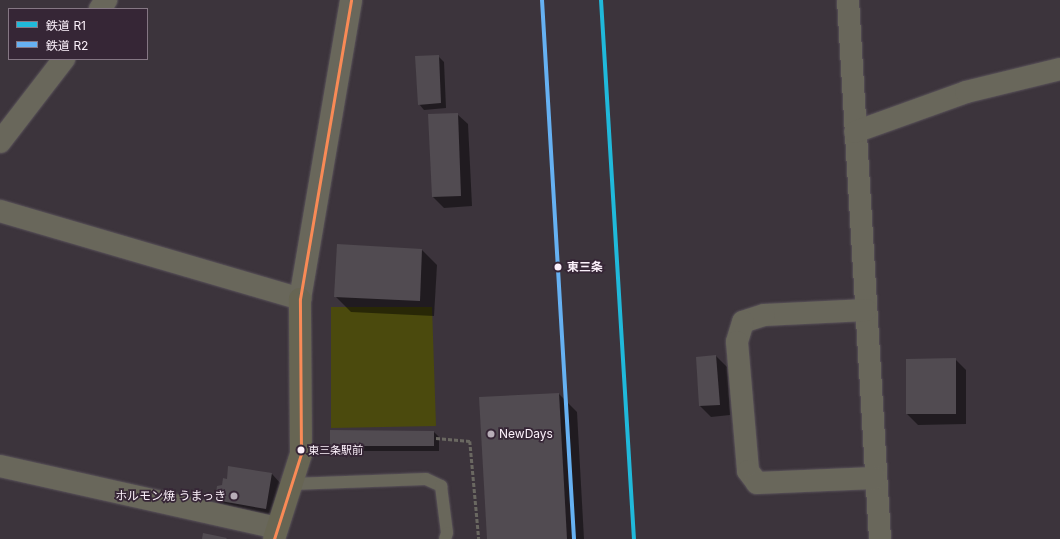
<!DOCTYPE html>
<meta charset="utf-8">
<style>
body{margin:0}
#map{position:relative;width:1060px;height:539px;overflow:hidden;background:#3c343c;font-family:Inter,"Noto Sans JP",sans-serif}
div>[style]{position:absolute}
.green>*{inset:0;background:#4b4a0d}
.shadow>*{inset:0;background:#0007}
.building>*{inset:0;background:#514b51}
.path>*{height:2.5px;margin-top:-1.25px;transform-origin:0;background:repeating-linear-gradient(90deg,#6a6861 0 4px,transparent 0 6px)}
.roads{filter:drop-shadow(0 0 1px #5a535a) drop-shadow(0 0 1px #5a535a)}
.lane>*{height:12px;margin:-6px;padding:0 6px;transform-origin:6px;border-radius:6px;background:#69675b}
.street>*{height:22px;margin:-11px;padding:0 11px;transform-origin:11px;border-radius:11px;background:#69675b}
.secondary>*{height:22px;margin:-11px;padding:0 11px;transform-origin:11px;border-radius:11px;background:#676553}
.bus-1>*{height:3px;margin:-1.5px;padding:0 1.5px;transform-origin:1.5px;border-radius:1.5px;background:#f98a56}
.rail-1>*{height:4px;margin:-2px;padding:0 2px;transform-origin:2px;border-radius:2px;background:#20b9da}
.rail-2>*{height:4px;margin:-2px;padding:0 2px;transform-origin:2px;border-radius:2px;background:#66b1f2}
.dots>*{width:11px;height:11px;translate:-50% -50%;box-sizing:border-box;border:2px solid #362636;border-radius:50%}
span{translate:-50% -50%;white-space:nowrap;text-align:center;line-height:1.15;-webkit-text-stroke:3.5px #362636;paint-order:stroke}
.bus-label{font-size:11px;color:#fbf0fa}
.left{translate:0 -50%;text-align:left}
.stop-label{font-size:12px;color:#fbf0fa;font-weight:700}
.poi-label{font-size:12px;color:#fbf0fa}
.right{translate:-100% -50%;text-align:right}
.legend{position:absolute;left:8px;top:8px;width:140px;height:52px;box-sizing:border-box;background:#362636;border:1px solid #857784;margin:0;padding:5px 7px;list-style:none;font-size:12px;color:#fbf0fa}
.legend li{display:flex;align-items:center;gap:8px;height:20px}
.legend b{width:20px;border:1px solid #857784}
</style>
<div id="map">
<div class="green">
<div style="clip-path:polygon(331px 307px,432px 307px,436px 426px,331px 428px)"></div>
</div>
<div class="shadow">
<div style="clip-path:polygon(438px 56px,444px 62px,446px 108px,424px 110px,419px 104px)"></div>
<div style="clip-path:polygon(457px 114px,468px 124px,472px 206px,444px 208px,433px 197px)"></div>
<div style="clip-path:polygon(338px 245px,422px 250px,437px 265px,434px 316px,351px 312px,335px 296px)"></div>
<div style="clip-path:polygon(716px 356px,727px 367px,730px 415px,711px 417px,700px 406px)"></div>
<div style="clip-path:polygon(955px 359px,966px 370px,966px 424px,918px 425px,907px 414px,907px 360px)"></div>
<div style="clip-path:polygon(559px 394px,577px 412px,584px 539px,488px 539px)"></div>
<div style="clip-path:polygon(331px 431px,434px 432px,439px 437px,439px 451px,336px 451px,331px 445px)"></div>
<div style="clip-path:polygon(272px 474px,282px 485px,277px 519px,227px 511px,216px 500px,227px 480px)"></div>
</div>
<div class="building">
<div style="clip-path:polygon(439px 55px,441px 103px,418px 105px,415px 56px)"></div>
<div style="clip-path:polygon(458px 113px,461px 196px,432px 197px,428px 114px)"></div>
<div style="clip-path:polygon(337px 244px,422px 249px,420px 301px,334px 297px)"></div>
<div style="clip-path:polygon(716px 355px,720px 405px,699px 406px,696px 357px)"></div>
<div style="clip-path:polygon(956px 358px,956px 414px,906px 414px,906px 359px)"></div>
<div style="clip-path:polygon(559px 393px,567px 539px,487px 539px,479px 397px)"></div>
<div style="clip-path:polygon(330px 430px,434px 431px,434px 446px,330px 446px)"></div>
<div style="clip-path:polygon(228px 466px,272px 473px,266px 509px,215px 500px,217px 486px,222px 485px,223px 478px,227px 479px)"></div>
<div style="clip-path:polygon(203px 533px,227px 538px,226px 539px,202px 539px)"></div>
</div>
<div class="path">
<div style="left:436px;top:438px;width:34px;rotate:5deg"></div>
<div style="left:470px;top:441px;width:98px;rotate:84.8deg"></div>
</div>
<div class="roads">
<div class="lane">
<div style="left:292px;top:484px;width:134px;rotate:-2.1deg"></div>
<div style="left:426px;top:479px;width:17px;rotate:25deg"></div>
<div style="left:441px;top:486px;width:47px;rotate:82.7deg"></div>
<div style="left:447px;top:533px;width:6px;rotate:108deg"></div>
</div>
<div class="street">
<div style="left:848px;top:0;width:540px;rotate:86.6deg"></div>
<div style="left:100px;top:9px;width:11px;rotate:-56deg"></div>
<div style="left:855px;top:132px;width:118px;rotate:-19.8deg"></div>
<div style="left:966px;top:92px;width:97px;rotate:-13.7deg"></div>
<div style="left:0;top:142px;width:105px;rotate:-52.4deg"></div>
<div style="left:0;top:211px;width:313px;rotate:16.3deg"></div>
<div style="left:300px;top:299px;width:303px;rotate:-80.3deg"></div>
<div style="left:866px;top:310px;width:102px;rotate:177.2deg"></div>
<div style="left:764px;top:315px;width:22px;rotate:162deg"></div>
<div style="left:743px;top:322px;width:21px;rotate:107deg"></div>
<div style="left:737px;top:342px;width:129px;rotate:85.1deg"></div>
<div style="left:748px;top:471px;width:15px;rotate:53deg"></div>
<div style="left:757px;top:483px;width:118px;rotate:-2.4deg"></div>
<div style="left:0;top:466px;width:284px;rotate:12.6deg"></div>
</div>
<div class="secondary">
<div style="left:274px;top:539px;width:89px;rotate:-72.4deg"></div>
<div style="left:301px;top:454px;width:155px;rotate:-90.4deg"></div>
</div>
</div>
<div class="bus-1">
<div style="left:274px;top:539px;width:89px;rotate:-72.4deg"></div>
<div style="left:301px;top:454px;width:155px;rotate:-90.4deg"></div>
<div style="left:300px;top:299px;width:303px;rotate:-80.3deg"></div>
</div>
<div class="rail-1">
<div style="left:601px;top:0;width:540px;rotate:86.5deg"></div>
</div>
<div class="rail-2">
<div style="left:542px;top:0;width:540px;rotate:86.6deg"></div>
</div>
<div class="dots">
<div style="left:558px;top:267px;background:#fbf0fa"></div>
<div style="left:491px;top:434px;background:#b8aeb8"></div>
<div style="left:301px;top:450px;background:#fbf0fa"></div>
<div style="left:234px;top:496px;background:#b8aeb8"></div>
</div>
<div class="bus-label">
<span class="left" style="left:308px;top:450px">東三条駅前</span>
</div>
<div class="stop-label">
<span class="left" style="left:567px;top:267px">東三条</span>
</div>
<div class="poi-label">
<span class="left" style="left:499px;top:434px">NewDays</span>
<span class="right" style="left:226px;top:496px">ホルモン焼 うまっき</span>
</div>
<ul class="legend">
<li><b style="height:5px;background:#20b9da"></b>鉄道 R1</li>
<li><b style="height:5px;background:#66b1f2"></b>鉄道 R2</li>
</ul>
</div>
